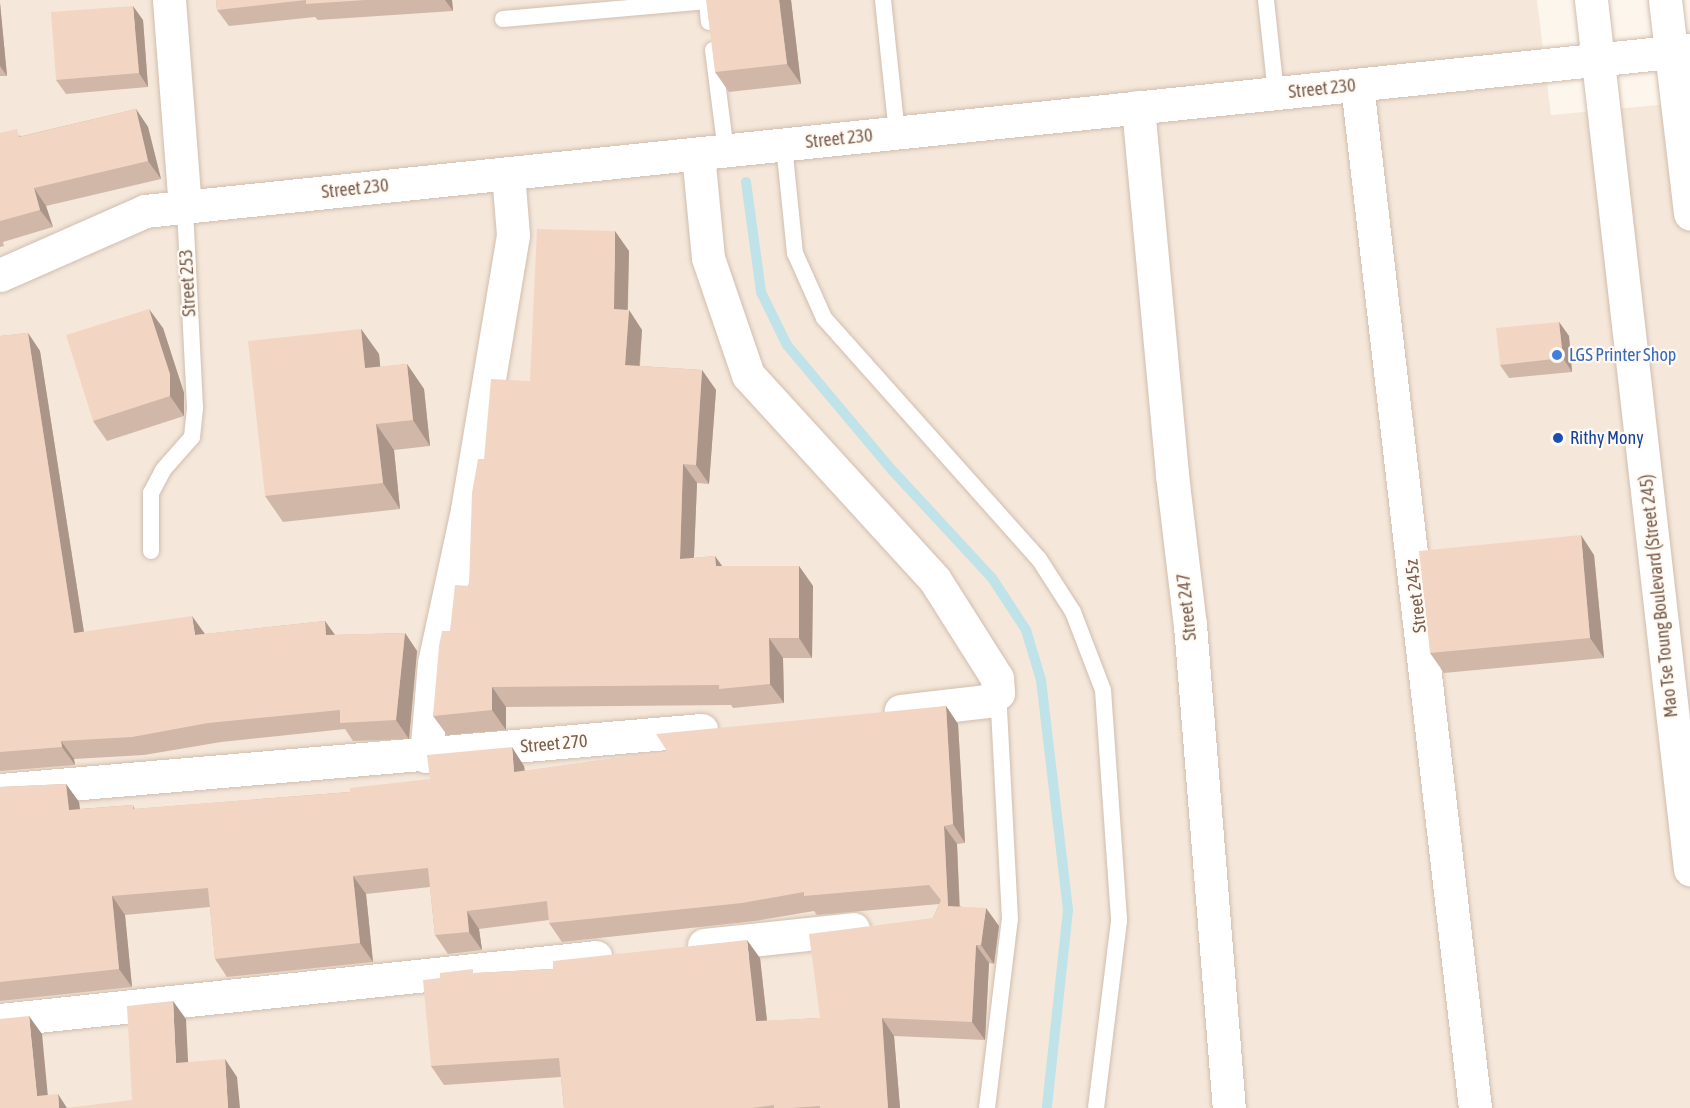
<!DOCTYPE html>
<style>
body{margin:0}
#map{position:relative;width:1690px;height:1108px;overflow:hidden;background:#fdf6ec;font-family:"Asap Condensed",sans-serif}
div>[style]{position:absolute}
.residential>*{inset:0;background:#f5e8da}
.stream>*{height:10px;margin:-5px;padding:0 5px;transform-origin:5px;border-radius:5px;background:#bfe3e8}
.roads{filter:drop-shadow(0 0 2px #d1beb0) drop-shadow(0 0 2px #d1beb0)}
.service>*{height:16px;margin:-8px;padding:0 8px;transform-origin:8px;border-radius:8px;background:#fff}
.minor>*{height:33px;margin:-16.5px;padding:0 16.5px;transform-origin:16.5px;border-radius:16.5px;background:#fff}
.tertiary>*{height:33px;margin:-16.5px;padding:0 16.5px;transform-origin:16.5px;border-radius:16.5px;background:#fff}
.secondary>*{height:33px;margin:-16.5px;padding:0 16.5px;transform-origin:16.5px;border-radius:16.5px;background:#fff}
.wall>*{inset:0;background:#d1b7a8}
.shaded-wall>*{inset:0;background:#aa9588}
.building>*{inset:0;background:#f3d5c3}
.dots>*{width:16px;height:16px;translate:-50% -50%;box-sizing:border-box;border:3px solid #fffaf3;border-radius:50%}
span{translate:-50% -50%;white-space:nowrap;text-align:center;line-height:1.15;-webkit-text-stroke:4.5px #fffaf3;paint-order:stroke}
.street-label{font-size:18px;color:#7a5c4d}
.shop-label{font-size:18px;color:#366cbe}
.left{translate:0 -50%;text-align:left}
.transit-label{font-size:18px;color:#164399}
</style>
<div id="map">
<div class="residential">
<div style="clip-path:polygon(0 0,1537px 0,1551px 115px,1690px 102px,1690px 1108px,0 1108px)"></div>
</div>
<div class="stream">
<div style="left:746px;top:182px;width:111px;rotate:82.2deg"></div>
<div style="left:761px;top:292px;width:59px;rotate:63.9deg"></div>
<div style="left:787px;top:345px;width:163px;rotate:50deg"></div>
<div style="left:892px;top:470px;width:147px;rotate:47.2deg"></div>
<div style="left:992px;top:578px;width:62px;rotate:56.8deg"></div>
<div style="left:1026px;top:630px;width:52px;rotate:73.3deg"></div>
<div style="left:1041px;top:680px;width:232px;rotate:83.3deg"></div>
<div style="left:1068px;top:910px;width:199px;rotate:96.1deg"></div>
</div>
<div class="roads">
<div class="service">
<div style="left:883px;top:0;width:134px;rotate:84deg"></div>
<div style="left:1266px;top:0;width:95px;rotate:83.9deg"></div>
<div style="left:503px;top:19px;width:205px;rotate:-5deg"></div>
<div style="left:707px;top:1px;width:21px;rotate:85deg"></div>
<div style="left:713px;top:50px;width:102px;rotate:82.7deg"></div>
<div style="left:784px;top:145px;width:109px;rotate:84.2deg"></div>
<div style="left:795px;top:253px;width:71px;rotate:66deg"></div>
<div style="left:824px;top:318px;width:323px;rotate:48.3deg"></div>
<div style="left:1039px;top:559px;width:63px;rotate:57.3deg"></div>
<div style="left:1073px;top:612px;width:84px;rotate:69deg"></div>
<div style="left:1103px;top:690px;width:232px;rotate:86deg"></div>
<div style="left:1119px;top:921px;width:188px;rotate:97deg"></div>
<div style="left:151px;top:551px;width:58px;rotate:-90deg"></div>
<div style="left:151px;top:493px;width:26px;rotate:-62deg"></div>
<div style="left:163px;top:470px;width:44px;rotate:-48.7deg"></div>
<div style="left:192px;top:437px;width:30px;rotate:-84deg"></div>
<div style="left:195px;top:407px;width:200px;rotate:-92.9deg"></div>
<div style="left:987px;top:1108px;width:190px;rotate:-83.1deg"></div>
<div style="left:1010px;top:919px;width:226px;rotate:-93deg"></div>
</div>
<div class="minor">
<div style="left:169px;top:0;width:208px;rotate:85.6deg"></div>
<div style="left:1357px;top:85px;width:1030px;rotate:83.42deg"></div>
<div style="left:1138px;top:107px;width:370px;rotate:84.7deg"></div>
<div style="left:1172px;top:475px;width:151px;rotate:83.2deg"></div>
<div style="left:1190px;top:625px;width:485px;rotate:85.4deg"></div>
<div style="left:698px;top:154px;width:104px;rotate:84.5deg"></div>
<div style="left:708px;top:258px;width:124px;rotate:71.1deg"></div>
<div style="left:748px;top:375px;width:277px;rotate:47.6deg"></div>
<div style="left:935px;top:580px;width:116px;rotate:57.7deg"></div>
<div style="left:997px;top:678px;width:15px;rotate:86deg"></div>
<div style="left:998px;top:693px;width:14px;rotate:144deg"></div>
<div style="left:987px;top:701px;width:87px;rotate:173.4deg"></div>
<div style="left:426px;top:756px;width:93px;rotate:-85.1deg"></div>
<div style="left:434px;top:663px;width:157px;rotate:-77.8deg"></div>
<div style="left:467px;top:510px;width:279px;rotate:-80.5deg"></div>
<div style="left:513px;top:235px;width:62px;rotate:-94.6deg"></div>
<div style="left:0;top:790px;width:704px;rotate:-4.89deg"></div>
<div style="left:704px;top:945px;width:150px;rotate:-6.1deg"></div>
<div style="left:0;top:1020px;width:599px;rotate:-6.03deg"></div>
</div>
<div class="tertiary">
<div style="left:0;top:275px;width:158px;rotate:-23.8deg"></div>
<div style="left:145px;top:211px;width:1553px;rotate:-5.95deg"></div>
</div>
<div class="secondary">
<div style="left:1591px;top:0;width:875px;rotate:83.5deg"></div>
<div style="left:1665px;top:0;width:215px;rotate:83.3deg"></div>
</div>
</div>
<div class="wall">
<div style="clip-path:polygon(216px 0,452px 0,453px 11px,318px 20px,315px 17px,229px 26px,217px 10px)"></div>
<div style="clip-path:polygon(791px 0,801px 84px,729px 92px,715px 72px)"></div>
<div style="clip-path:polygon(0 3px,7px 76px,0 76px)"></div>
<div style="clip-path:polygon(143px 20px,148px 87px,66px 94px,56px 80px)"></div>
<div style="clip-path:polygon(136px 109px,148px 127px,161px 179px,46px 206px,53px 227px,3px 242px,4px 246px,0 247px,0 133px,22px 136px)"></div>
<div style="clip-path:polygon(629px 251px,628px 310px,629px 310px,642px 330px,640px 366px,702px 370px,716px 390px,709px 484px,697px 483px,694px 558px,715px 556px,722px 566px,799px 566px,813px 586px,812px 658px,783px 658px,784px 703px,733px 708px,731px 705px,506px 707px,506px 730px,447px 735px,433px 716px,450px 631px,469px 586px,484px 459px)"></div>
<div style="clip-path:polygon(1559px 322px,1569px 336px,1572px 372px,1509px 378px,1500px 365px)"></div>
<div style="clip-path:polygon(163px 328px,184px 393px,184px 416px,107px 441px,93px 421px)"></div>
<div style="clip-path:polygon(361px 329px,379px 354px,380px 367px,407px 364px,424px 389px,430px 446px,394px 450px,400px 509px,283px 522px,265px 496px)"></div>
<div style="clip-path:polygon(28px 333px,40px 351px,84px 632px,205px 634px,325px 621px,334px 635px,405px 633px,417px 651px,409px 739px,353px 741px,345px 729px,221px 742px,144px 755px,74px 759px,75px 765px,0 771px,0 336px)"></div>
<div style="clip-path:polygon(1594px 555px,1604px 658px,1444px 673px,1430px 653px)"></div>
<div style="clip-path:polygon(946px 706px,958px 724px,965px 843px,957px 844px,960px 906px,999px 926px,994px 964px,989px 963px,985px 1040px,894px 1036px,900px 1108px,564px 1108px,561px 1077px,444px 1085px,431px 1066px,440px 978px,475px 973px,760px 958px,767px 1021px,820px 1018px,933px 918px,939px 904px,817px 915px,814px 911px,755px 921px,562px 942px,549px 923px,549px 920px,479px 929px,482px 950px,448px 954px,435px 935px,430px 887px,366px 894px,373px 962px,227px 977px,215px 959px,210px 907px,125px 915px,132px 987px,0 1001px,0 787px,66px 784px,79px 802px,80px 809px,133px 805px,135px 809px,350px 792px,524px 766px,525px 771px,667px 751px)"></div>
</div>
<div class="shaded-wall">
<div style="clip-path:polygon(445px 0,452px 0,453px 11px)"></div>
<div style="clip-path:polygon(779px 0,791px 0,801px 84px,787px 64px)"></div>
<div style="clip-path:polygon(0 3px,7px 76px,0 66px)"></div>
<div style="clip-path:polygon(133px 6px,143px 20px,148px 87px,139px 73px)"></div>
<div style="clip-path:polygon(136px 109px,148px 127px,161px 179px,148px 161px)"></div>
<div style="clip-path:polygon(34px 188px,46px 206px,53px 227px,40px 210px)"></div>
<div style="clip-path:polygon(615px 231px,629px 251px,627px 328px,614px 309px)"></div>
<div style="clip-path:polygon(149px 309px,163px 328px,184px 393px,184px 416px,170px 396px)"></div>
<div style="clip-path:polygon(629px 310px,642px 330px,638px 384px,625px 365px)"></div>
<div style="clip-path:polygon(1559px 322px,1569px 336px,1572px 372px,1563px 358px)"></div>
<div style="clip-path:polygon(361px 329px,379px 354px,383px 393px,365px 368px)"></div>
<div style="clip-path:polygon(28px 333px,40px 351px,87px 652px,74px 633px)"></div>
<div style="clip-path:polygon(407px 364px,424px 389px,430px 446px,413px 420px)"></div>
<div style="clip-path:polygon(702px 370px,716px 390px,709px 484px,696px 465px)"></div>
<div style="clip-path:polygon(376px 424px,394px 450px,400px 509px,383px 483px)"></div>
<div style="clip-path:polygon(683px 464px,697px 483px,693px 579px,680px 559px)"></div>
<div style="clip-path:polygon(1581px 535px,1594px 555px,1604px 658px,1590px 638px)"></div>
<div style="clip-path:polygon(715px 556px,729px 576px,716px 566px)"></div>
<div style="clip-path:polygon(799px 566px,813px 586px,812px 658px,799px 638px)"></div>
<div style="clip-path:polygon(192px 616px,205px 634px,195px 635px)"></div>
<div style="clip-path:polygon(325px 621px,338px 639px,326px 635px)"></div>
<div style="clip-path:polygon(405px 633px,417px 651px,409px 739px,396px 720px)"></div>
<div style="clip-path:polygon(769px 638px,783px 658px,784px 703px,770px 684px)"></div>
<div style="clip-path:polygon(492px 687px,506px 707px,506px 730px,492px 710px)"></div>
<div style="clip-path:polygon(946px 706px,958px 724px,965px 843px,953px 824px)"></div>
<div style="clip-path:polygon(61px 741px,74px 759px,75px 765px,62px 747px)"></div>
<div style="clip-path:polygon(512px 747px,524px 766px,527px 790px,514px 772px)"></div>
<div style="clip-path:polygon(66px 784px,79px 802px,82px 828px,69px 810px)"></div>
<div style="clip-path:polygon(944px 826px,957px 844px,960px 924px,948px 906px)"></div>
<div style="clip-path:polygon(353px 876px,366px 894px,373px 962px,360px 943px)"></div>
<div style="clip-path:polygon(112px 896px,125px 915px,132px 987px,119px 969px)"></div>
<div style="clip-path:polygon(986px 908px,999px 926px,994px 964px,981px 945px)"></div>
<div style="clip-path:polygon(467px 911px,479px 929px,482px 950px,469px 932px)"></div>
<div style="clip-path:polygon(747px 940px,760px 958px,769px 1039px,756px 1021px)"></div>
<div style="clip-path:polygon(976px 945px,989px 963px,985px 1040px,972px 1022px)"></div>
<div style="clip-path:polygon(173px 1001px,186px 1019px,189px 1081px,176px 1063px)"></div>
<div style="clip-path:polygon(29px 1016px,42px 1034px,49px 1108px,37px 1096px)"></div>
<div style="clip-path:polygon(882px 1018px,894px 1036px,900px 1108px,888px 1108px)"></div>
<div style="clip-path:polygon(225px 1059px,237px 1077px,240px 1108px,228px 1108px)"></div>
<div style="clip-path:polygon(58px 1094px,67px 1108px,59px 1108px)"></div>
</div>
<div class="building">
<div style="clip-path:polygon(216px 0,366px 0,306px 4px,306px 0,217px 10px)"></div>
<div style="clip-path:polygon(706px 0,779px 0,787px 64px,715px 72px)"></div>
<div style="clip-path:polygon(133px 6px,139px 73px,56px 80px,51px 12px)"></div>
<div style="clip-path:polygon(136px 109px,148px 161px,34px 188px,40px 210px,0 221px,0 133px,17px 129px,19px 137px)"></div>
<div style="clip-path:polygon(537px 229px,615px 231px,614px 309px,629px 310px,625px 365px,702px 370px,696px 465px,683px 464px,680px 559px,715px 556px,716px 566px,799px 566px,799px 638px,769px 638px,770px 684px,719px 689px,719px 685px,492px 687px,492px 710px,433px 716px,439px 646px,442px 631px,450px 631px,455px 585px,469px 586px,472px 493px,478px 459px,484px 459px,491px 379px,530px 381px)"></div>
<div style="clip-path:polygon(149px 309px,170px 374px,170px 396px,93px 421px,66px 335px)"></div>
<div style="clip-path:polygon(1559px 322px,1563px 358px,1500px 365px,1496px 328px)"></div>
<div style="clip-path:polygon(361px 329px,365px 368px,407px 364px,413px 420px,376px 424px,383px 483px,265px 496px,248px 341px)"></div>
<div style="clip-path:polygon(28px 333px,74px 633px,192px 616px,195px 635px,325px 621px,326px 635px,405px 633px,396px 720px,340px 723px,340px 710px,208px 723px,132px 737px,61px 741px,62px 747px,0 752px,0 336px)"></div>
<div style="clip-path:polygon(1581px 535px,1590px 638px,1430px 653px,1419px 551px)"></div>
<div style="clip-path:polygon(946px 706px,953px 824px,944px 826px,948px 906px,986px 908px,981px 945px,976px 945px,972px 1022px,882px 1018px,888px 1108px,820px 1108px,820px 1106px,791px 1108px,774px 1108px,774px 1105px,752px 1108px,564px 1108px,559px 1058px,431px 1066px,423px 980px,440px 978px,440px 973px,473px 969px,473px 973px,553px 969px,553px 961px,747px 940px,756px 1021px,820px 1018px,809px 934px,933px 918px,941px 900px,929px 885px,804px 896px,804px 892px,742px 903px,549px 923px,547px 901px,467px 911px,469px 932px,435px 935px,428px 868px,353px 876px,360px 943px,215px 959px,208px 888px,112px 896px,119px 969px,0 982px,0 787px,66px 784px,69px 810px,133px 805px,133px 809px,350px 792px,350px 788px,430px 779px,427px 755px,512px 747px,514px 772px,667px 751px,656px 734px)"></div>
<div style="clip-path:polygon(173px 1001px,176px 1063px,225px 1059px,228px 1108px,65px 1108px,132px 1100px,127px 1006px)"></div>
<div style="clip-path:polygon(29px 1016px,37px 1096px,58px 1094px,59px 1108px,0 1108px,0 1019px)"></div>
</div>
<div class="dots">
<div style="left:1557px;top:355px;background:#3f7fe0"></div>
<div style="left:1558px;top:438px;background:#1a4fb4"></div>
</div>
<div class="street-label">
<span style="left:1322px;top:89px;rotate:-6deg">Street 230</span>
<span style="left:839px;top:139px;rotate:-6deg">Street 230</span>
<span style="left:355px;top:189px;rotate:-6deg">Street 230</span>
<span style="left:188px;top:283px;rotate:-93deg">Street 253</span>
<span style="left:1416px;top:596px;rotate:-97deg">Street 245z</span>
<span style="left:1659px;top:596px;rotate:-96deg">Mao Tse Toung Boulevard (Street 245)</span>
<span style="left:1187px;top:607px;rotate:-96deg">Street 247</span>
<span style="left:554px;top:744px;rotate:-5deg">Street 270</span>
</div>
<div class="shop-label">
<span class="left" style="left:1569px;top:355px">LGS Printer Shop</span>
</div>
<div class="transit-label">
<span class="left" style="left:1570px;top:438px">Rithy Mony</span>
</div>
</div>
